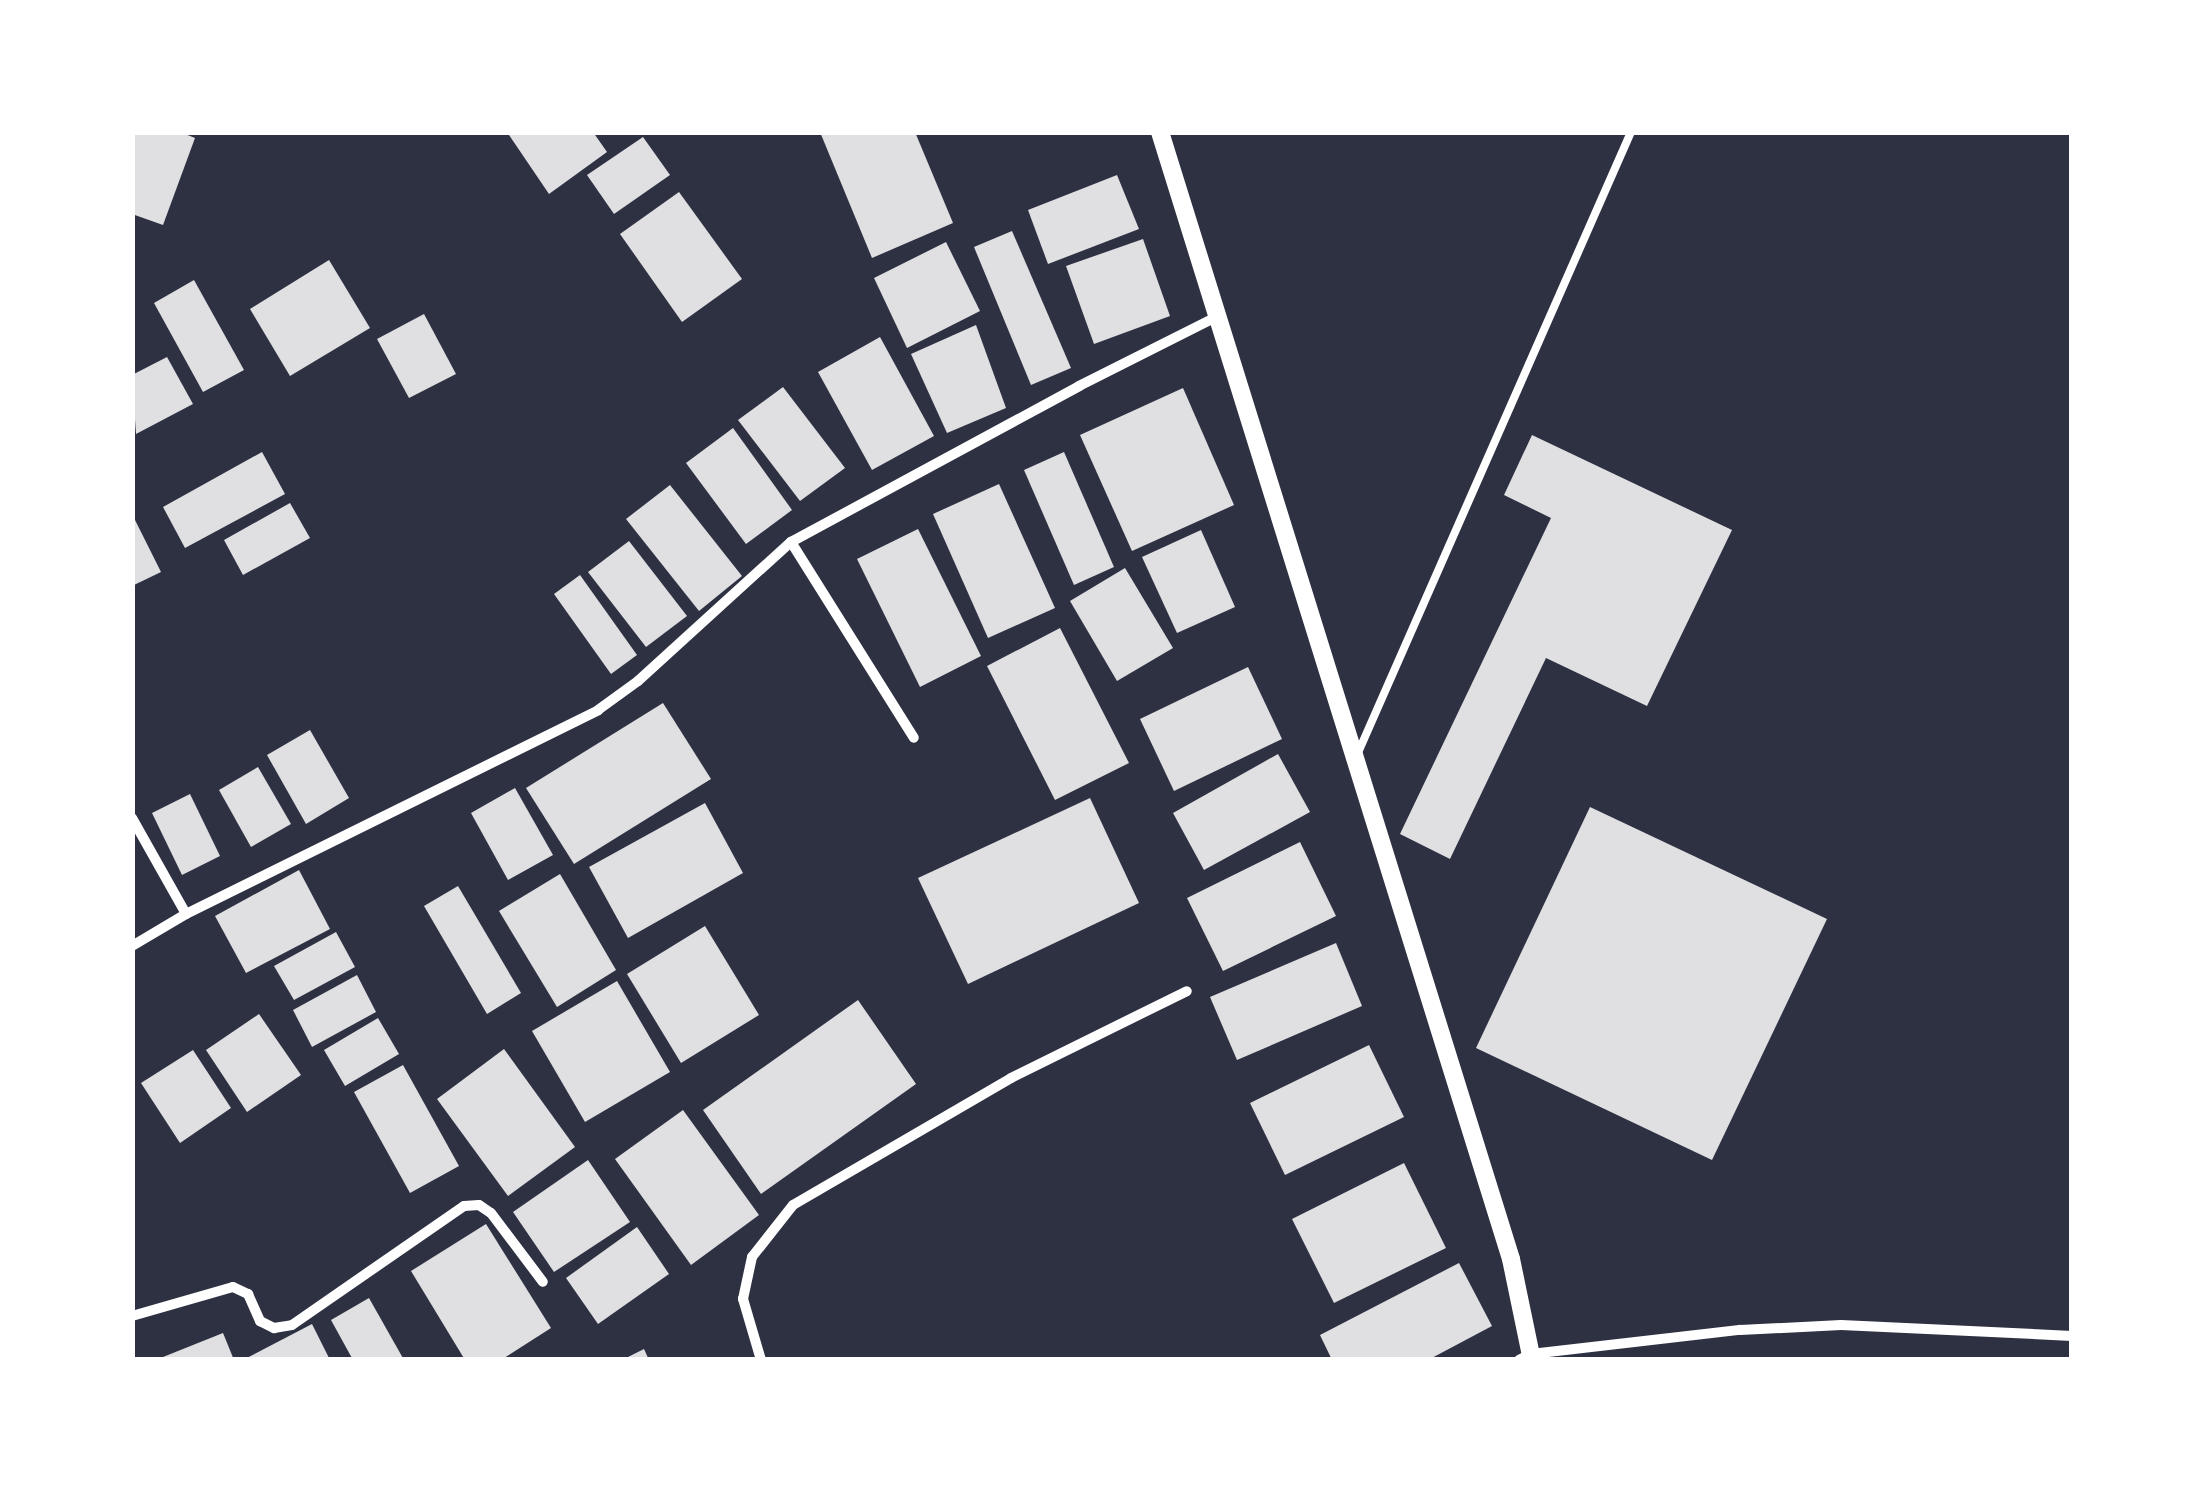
<!DOCTYPE html>
<style>
body{margin:0}
#map{position:relative;width:2204px;height:1492px;overflow:hidden;background:#2d3142;font-family:"Alegreya Sans",sans-serif}
div>[style]{position:absolute}
.building>*{inset:0;background:#e0e0e3}
.service>*{height:8px;margin:-4px;padding:0 4px;transform-origin:4px;border-radius:4px;background:#fff}
.minor>*{height:10px;margin:-5px;padding:0 5px;transform-origin:5px;border-radius:5px;background:#fff}
.tertiary>*{height:18px;margin:-9px;padding:0 9px;transform-origin:9px;border-radius:9px;background:#fff}
span{translate:-50% -50%;white-space:nowrap;text-align:center;line-height:1.15;-webkit-text-stroke:10px #fff;paint-order:stroke}
.frame{position:absolute;inset:0;border:135px solid #fff;pointer-events:none}
</style>
<div id="map">
<div class="building">
<div style="clip-path:polygon(132px 132px,180px 132px,195px 138px,163px 225px,132px 214px)"></div>
<div style="clip-path:polygon(507px 132px,593px 132px,607px 152px,549px 194px)"></div>
<div style="clip-path:polygon(820px 132px,915px 132px,953px 223px,872px 258px)"></div>
<div style="clip-path:polygon(643px 137px,670px 175px,614px 214px,587px 175px)"></div>
<div style="clip-path:polygon(1117px 175px,1139px 229px,1048px 264px,1028px 210px)"></div>
<div style="clip-path:polygon(679px 192px,742px 279px,682px 322px,620px 234px)"></div>
<div style="clip-path:polygon(1012px 231px,1071px 368px,1031px 385px,974px 247px)"></div>
<div style="clip-path:polygon(1143px 239px,1170px 316px,1094px 344px,1066px 266px)"></div>
<div style="clip-path:polygon(946px 242px,980px 311px,907px 348px,874px 278px)"></div>
<div style="clip-path:polygon(329px 260px,370px 328px,290px 376px,250px 309px)"></div>
<div style="clip-path:polygon(194px 280px,244px 370px,203px 392px,154px 303px)"></div>
<div style="clip-path:polygon(424px 314px,456px 374px,409px 398px,377px 339px)"></div>
<div style="clip-path:polygon(976px 325px,1006px 408px,947px 433px,911px 354px)"></div>
<div style="clip-path:polygon(880px 337px,934px 436px,872px 470px,818px 372px)"></div>
<div style="clip-path:polygon(167px 357px,193px 404px,136px 434px,132px 375px)"></div>
<div style="clip-path:polygon(783px 387px,845px 468px,800px 501px,738px 420px)"></div>
<div style="clip-path:polygon(1183px 388px,1234px 505px,1132px 551px,1080px 435px)"></div>
<div style="clip-path:polygon(733px 428px,792px 510px,746px 544px,686px 463px)"></div>
<div style="clip-path:polygon(1532px 435px,1732px 530px,1647px 706px,1546px 658px,1450px 859px,1400px 834px,1551px 518px,1504px 495px)"></div>
<div style="clip-path:polygon(262px 452px,285px 494px,185px 548px,163px 507px)"></div>
<div style="clip-path:polygon(1064px 452px,1114px 567px,1074px 585px,1024px 470px)"></div>
<div style="clip-path:polygon(999px 484px,1055px 608px,988px 638px,933px 514px)"></div>
<div style="clip-path:polygon(670px 485px,742px 576px,699px 611px,626px 519px)"></div>
<div style="clip-path:polygon(290px 503px,310px 538px,243px 575px,224px 540px)"></div>
<div style="clip-path:polygon(132px 514px,161px 572px,132px 586px)"></div>
<div style="clip-path:polygon(918px 529px,981px 656px,920px 687px,857px 559px)"></div>
<div style="clip-path:polygon(1201px 530px,1235px 607px,1177px 633px,1142px 557px)"></div>
<div style="clip-path:polygon(629px 541px,687px 616px,646px 647px,588px 572px)"></div>
<div style="clip-path:polygon(1125px 568px,1173px 648px,1117px 681px,1070px 601px)"></div>
<div style="clip-path:polygon(580px 575px,637px 655px,611px 674px,554px 594px)"></div>
<div style="clip-path:polygon(1060px 628px,1129px 763px,1055px 800px,987px 666px)"></div>
<div style="clip-path:polygon(1248px 667px,1282px 739px,1174px 791px,1140px 719px)"></div>
<div style="clip-path:polygon(663px 703px,711px 779px,574px 864px,526px 788px)"></div>
<div style="clip-path:polygon(310px 730px,349px 798px,306px 824px,267px 755px)"></div>
<div style="clip-path:polygon(1278px 754px,1310px 812px,1204px 870px,1173px 813px)"></div>
<div style="clip-path:polygon(258px 767px,291px 824px,251px 847px,219px 790px)"></div>
<div style="clip-path:polygon(515px 788px,553px 855px,508px 880px,471px 813px)"></div>
<div style="clip-path:polygon(190px 794px,220px 856px,182px 875px,152px 813px)"></div>
<div style="clip-path:polygon(1090px 798px,1139px 903px,968px 984px,918px 878px)"></div>
<div style="clip-path:polygon(705px 803px,743px 873px,628px 938px,589px 867px)"></div>
<div style="clip-path:polygon(1590px 807px,1827px 919px,1712px 1160px,1476px 1048px)"></div>
<div style="clip-path:polygon(1300px 842px,1336px 916px,1223px 971px,1187px 898px)"></div>
<div style="clip-path:polygon(299px 870px,330px 929px,246px 973px,215px 916px)"></div>
<div style="clip-path:polygon(560px 874px,616px 970px,557px 1007px,499px 911px)"></div>
<div style="clip-path:polygon(458px 886px,521px 993px,487px 1014px,424px 906px)"></div>
<div style="clip-path:polygon(705px 926px,759px 1015px,681px 1063px,627px 974px)"></div>
<div style="clip-path:polygon(336px 932px,355px 967px,294px 1000px,274px 966px)"></div>
<div style="clip-path:polygon(1336px 943px,1362px 1006px,1237px 1060px,1210px 997px)"></div>
<div style="clip-path:polygon(357px 975px,376px 1012px,312px 1047px,293px 1010px)"></div>
<div style="clip-path:polygon(617px 981px,670px 1072px,585px 1122px,532px 1031px)"></div>
<div style="clip-path:polygon(858px 1000px,916px 1084px,761px 1194px,703px 1110px)"></div>
<div style="clip-path:polygon(259px 1014px,301px 1075px,247px 1112px,206px 1050px)"></div>
<div style="clip-path:polygon(378px 1018px,399px 1054px,345px 1086px,324px 1050px)"></div>
<div style="clip-path:polygon(1369px 1045px,1404px 1117px,1285px 1175px,1250px 1103px)"></div>
<div style="clip-path:polygon(504px 1049px,575px 1147px,508px 1196px,437px 1099px)"></div>
<div style="clip-path:polygon(193px 1050px,231px 1108px,180px 1143px,141px 1083px)"></div>
<div style="clip-path:polygon(403px 1065px,459px 1166px,410px 1193px,354px 1092px)"></div>
<div style="clip-path:polygon(683px 1110px,759px 1215px,691px 1265px,615px 1159px)"></div>
<div style="clip-path:polygon(588px 1160px,630px 1222px,554px 1272px,513px 1212px)"></div>
<div style="clip-path:polygon(1404px 1163px,1446px 1248px,1334px 1303px,1292px 1219px)"></div>
<div style="clip-path:polygon(486px 1224px,551px 1328px,501px 1360px,465px 1360px,411px 1271px)"></div>
<div style="clip-path:polygon(637px 1227px,669px 1274px,598px 1324px,566px 1278px)"></div>
<div style="clip-path:polygon(1459px 1263px,1492px 1326px,1428px 1360px,1332px 1360px,1320px 1335px)"></div>
<div style="clip-path:polygon(369px 1298px,404px 1360px,353px 1360px,331px 1320px)"></div>
<div style="clip-path:polygon(312px 1324px,330px 1360px,243px 1360px)"></div>
<div style="clip-path:polygon(223px 1333px,234px 1360px,158px 1360px,158px 1359px)"></div>
<div style="clip-path:polygon(644px 1349px,649px 1360px,622px 1360px)"></div>
</div>
<div class="service">
<div style="left:1357px;top:755px;width:681px;rotate:-66.26deg"></div>
</div>
<div class="minor">
<div style="left:791px;top:542px;width:231px;rotate:57.9deg"></div>
<div style="left:132px;top:818px;width:110px;rotate:60.6deg"></div>
<div style="left:132px;top:946px;width:63px;rotate:-30.7deg"></div>
<div style="left:186px;top:914px;width:460px;rotate:-26.3deg"></div>
<div style="left:598px;top:710px;width:49px;rotate:-35.9deg"></div>
<div style="left:638px;top:681px;width:207px;rotate:-42.3deg"></div>
<div style="left:791px;top:542px;width:328px;rotate:-28.4deg"></div>
<div style="left:1079px;top:386px;width:156px;rotate:-26.7deg"></div>
<div style="left:132px;top:1316px;width:105px;rotate:-16deg"></div>
<div style="left:233px;top:1287px;width:17px;rotate:25deg"></div>
<div style="left:248px;top:1294px;width:30px;rotate:66deg"></div>
<div style="left:260px;top:1321px;width:16px;rotate:27deg"></div>
<div style="left:274px;top:1328px;width:18px;rotate:-9deg"></div>
<div style="left:292px;top:1325px;width:209px;rotate:-34.7deg"></div>
<div style="left:464px;top:1206px;width:15px;rotate:-4deg"></div>
<div style="left:479px;top:1205px;width:14px;rotate:34deg"></div>
<div style="left:491px;top:1213px;width:86px;rotate:53deg"></div>
<div style="left:761px;top:1360px;width:64px;rotate:-106.4deg"></div>
<div style="left:743px;top:1299px;width:43px;rotate:-77.9deg"></div>
<div style="left:752px;top:1257px;width:66px;rotate:-51.7deg"></div>
<div style="left:793px;top:1205px;width:252px;rotate:-30.2deg"></div>
<div style="left:1011px;top:1078px;width:196px;rotate:-26.3deg"></div>
<div style="left:1519px;top:1360px;width:13px;rotate:-27deg"></div>
<div style="left:1531px;top:1354px;width:210px;rotate:-6.6deg"></div>
<div style="left:1740px;top:1330px;width:101px;rotate:-2.8deg"></div>
<div style="left:1841px;top:1325px;width:231px;rotate:2.7deg"></div>
</div>
<div class="tertiary">
<div style="left:1160px;top:132px;width:1180px;rotate:72.7deg"></div>
<div style="left:1511px;top:1259px;width:103px;rotate:78.3deg"></div>
</div>
<div class="frame"></div>
</div>
